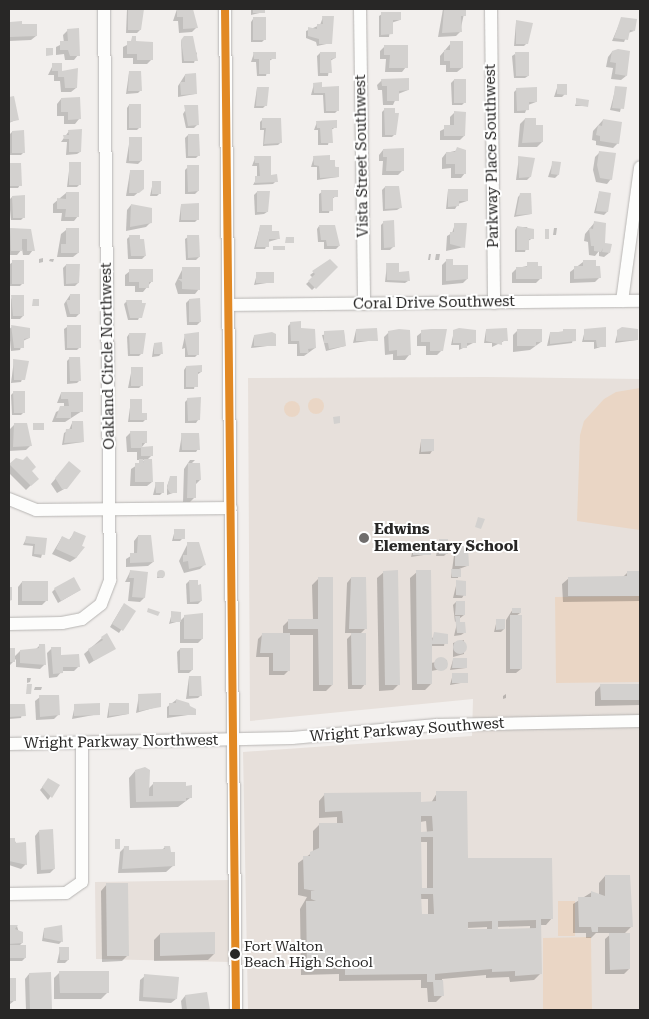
<!DOCTYPE html>
<style>
body{margin:0}
#map{position:relative;width:649px;height:1019px;overflow:hidden;background:#f2efed;font-family:"Roboto Serif",serif}
div>[style]{position:absolute}
.built>*{inset:0;background:#e7e0db}
.green>*{inset:0;background:#ead6c5}
.round{border-radius:50%}
.shadow>*{inset:0;background:#0003}
.building>*{inset:0;background:#d3d1cf}
.roads{filter:drop-shadow(0 0 1px #b7b5b3) drop-shadow(0 0 1px #b7b5b3)}
.minor>*{height:12px;margin:-6px;padding:0 6px;transform-origin:6px;border-radius:6px;background:#fdfdfc}
.bus-1>*{height:8px;margin:-4px;padding:0 4px;transform-origin:4px;border-radius:4px;background:#e28923}
.dots>*{width:14px;height:14px;translate:-50% -50%;box-sizing:border-box;border:2px solid #fff;border-radius:50%}
span{translate:-50% -50%;white-space:nowrap;text-align:center;line-height:1.15;-webkit-text-stroke:4px #fff;paint-order:stroke}
.bus-label{font-size:14px;color:#282726}
.left{translate:0 -50%;text-align:left}
.street-label{font-size:15px;color:#282726}
.poi-label{font-size:15px;color:#282726;font-weight:700}
.frame{position:absolute;inset:0;border:10px solid #282726;pointer-events:none}
</style>
<div id="map">
<div class="built">
<div style="clip-path:polygon(486px 377px,640px 379px,640px 1010px,248px 1010px,243px 752px,472px 736px,473px 699px,250px 721px,248px 378px)"></div>
<div style="clip-path:polygon(230px 880px,230px 962px,96px 959px,95px 882px)"></div>
</div>
<div class="green">
<div style="clip-path:polygon(640px 388px,640px 530px,577px 521px,580px 435px,584px 421px,604px 399px,616px 392px)"></div>
<div class="round" style="left:308px;top:398px;width:16px;height:16px"></div>
<div class="round" style="left:284px;top:401px;width:16px;height:16px"></div>
<div style="clip-path:polygon(640px 596px,640px 682px,556px 683px,555px 597px)"></div>
<div style="clip-path:polygon(558px 901px,575px 901px,575px 936px,558px 936px)"></div>
<div style="clip-path:polygon(591px 937px,592px 1010px,543px 1010px,543px 938px)"></div>
</div>
<div class="shadow">
<div style="clip-path:polygon(127px 9px,139px 9px,140px 30px,137px 33px,126px 33px)"></div>
<div style="clip-path:polygon(177px 9px,191px 9px,196px 28px,192px 32px,179px 33px,178px 21px,173px 21px)"></div>
<div style="clip-path:polygon(251px 9px,264px 9px,264px 12px,251px 15px)"></div>
<div style="clip-path:polygon(443px 9px,465px 9px,460px 32px,456px 36px,438px 37px)"></div>
<div style="clip-path:polygon(382px 14px,400px 20px,391px 23px,389px 37px,379px 37px,379px 16px)"></div>
<div style="clip-path:polygon(323px 17px,331px 43px,317px 46px,316px 42px,306px 38px,306px 31px,320px 25px)"></div>
<div style="clip-path:polygon(622px 18px,634px 31px,628px 33px,624px 42px,612px 41px)"></div>
<div style="clip-path:polygon(253px 19px,265px 39px,262px 42px,251px 42px,251px 22px)"></div>
<div style="clip-path:polygon(516px 22px,527px 43px,524px 46px,514px 46px)"></div>
<div style="clip-path:polygon(10px 23px,36px 25px,36px 36px,31px 40px,9px 41px)"></div>
<div style="clip-path:polygon(68px 30px,78px 55px,74px 60px,65px 60px,64px 54px,56px 55px,56px 47px,64px 43px,63px 35px)"></div>
<div style="clip-path:polygon(132px 37px,133px 43px,152px 59px,147px 64px,133px 64px,133px 58px,123px 58px,123px 47px,131px 43px)"></div>
<div style="clip-path:polygon(181px 40px,197px 53px,194px 63px,182px 63px)"></div>
<div style="clip-path:polygon(451px 43px,462px 68px,457px 72px,446px 72px,446px 65px,440px 65px,440px 56px)"></div>
<div style="clip-path:polygon(385px 46px,406px 67px,402px 72px,385px 72px,386px 59px,380px 59px,380px 51px)"></div>
<div style="clip-path:polygon(612px 52px,626px 76px,621px 80px,611px 79px,613px 68px,606px 67px,608px 57px)"></div>
<div style="clip-path:polygon(254px 53px,274px 58px,269px 61px,266px 76px,257px 76px,256px 62px,251px 62px)"></div>
<div style="clip-path:polygon(320px 53px,335px 58px,330px 61px,328px 76px,318px 76px,317px 56px)"></div>
<div style="clip-path:polygon(515px 54px,528px 76px,525px 78px,514px 78px,512px 56px)"></div>
<div style="clip-path:polygon(53px 65px,76px 88px,71px 92px,61px 92px,60px 81px,54px 81px,54px 75px,48px 75px)"></div>
<div style="clip-path:polygon(129px 73px,141px 90px,138px 93px,126px 94px)"></div>
<div style="clip-path:polygon(185px 75px,195px 94px,178px 97px,178px 86px)"></div>
<div style="clip-path:polygon(382px 80px,408px 90px,398px 94px,393px 105px,383px 105px,382px 90px,378px 90px,377px 85px)"></div>
<div style="clip-path:polygon(454px 80px,465px 102px,462px 105px,452px 105px,451px 83px)"></div>
<div style="clip-path:polygon(314px 84px,321px 88px,338px 88px,338px 110px,335px 113px,324px 113px,323px 95px,311px 95px)"></div>
<div style="clip-path:polygon(558px 85px,565px 94px,562px 97px,554px 97px)"></div>
<div style="clip-path:polygon(616px 87px,625px 88px,620px 112px,610px 110px)"></div>
<div style="clip-path:polygon(257px 88px,266px 105px,263px 108px,254px 108px)"></div>
<div style="clip-path:polygon(517px 89px,536px 102px,528px 105px,525px 113px,514px 113px,514px 92px)"></div>
<div style="clip-path:polygon(13px 98px,18px 119px,9px 123px,9px 99px)"></div>
<div style="clip-path:polygon(61px 99px,79px 119px,75px 124px,64px 124px,64px 116px,57px 116px,57px 104px)"></div>
<div style="clip-path:polygon(577px 100px,587px 106px,575px 106px)"></div>
<div style="clip-path:polygon(129px 105px,140px 127px,137px 130px,127px 130px,127px 108px)"></div>
<div style="clip-path:polygon(188px 106px,197px 125px,194px 128px,186px 128px,183px 114px)"></div>
<div style="clip-path:polygon(385px 109px,395px 134px,392px 137px,382px 137px,382px 112px)"></div>
<div style="clip-path:polygon(454px 113px,464px 136px,460px 140px,440px 140px,440px 131px,450px 126px,450px 117px)"></div>
<div style="clip-path:polygon(525px 119px,535px 126px,542px 142px,537px 147px,518px 147px,520px 124px)"></div>
<div style="clip-path:polygon(262px 120px,281px 142px,278px 145px,263px 146px,264px 130px,260px 130px,260px 122px)"></div>
<div style="clip-path:polygon(603px 120px,618px 143px,613px 148px,596px 145px,596px 141px,592px 140px,593px 131px)"></div>
<div style="clip-path:polygon(317px 122px,336px 127px,331px 130px,328px 145px,318px 145px,318px 130px,314px 130px)"></div>
<div style="clip-path:polygon(69px 131px,80px 152px,77px 154px,66px 155px,67px 142px,61px 142px)"></div>
<div style="clip-path:polygon(12px 132px,24px 152px,21px 155px,10px 155px,9px 135px)"></div>
<div style="clip-path:polygon(188px 135px,199px 155px,196px 158px,186px 158px,185px 138px)"></div>
<div style="clip-path:polygon(130px 138px,141px 161px,138px 164px,126px 163px)"></div>
<div style="clip-path:polygon(463px 149px,465px 173px,461px 178px,451px 178px,451px 168px,442px 169px,442px 158px,446px 153px)"></div>
<div style="clip-path:polygon(383px 150px,403px 170px,398px 175px,382px 175px,383px 161px,379px 161px,379px 155px)"></div>
<div style="clip-path:polygon(600px 152px,611px 179px,607px 184px,596px 182px,593px 170px,595px 157px)"></div>
<div style="clip-path:polygon(314px 157px,334px 162px,338px 177px,317px 180px,317px 167px,311px 167px)"></div>
<div style="clip-path:polygon(519px 157px,530px 177px,527px 180px,516px 180px)"></div>
<div style="clip-path:polygon(255px 158px,276px 181px,273px 184px,253px 185px,257px 178px,257px 166px,252px 166px)"></div>
<div style="clip-path:polygon(553px 162px,558px 175px,555px 178px,548px 177px)"></div>
<div style="clip-path:polygon(70px 163px,80px 184px,77px 187px,67px 187px)"></div>
<div style="clip-path:polygon(9px 164px,20px 185px,18px 188px,9px 188px)"></div>
<div style="clip-path:polygon(188px 167px,198px 191px,195px 194px,185px 194px,185px 170px)"></div>
<div style="clip-path:polygon(130px 172px,141px 190px,134px 196px,126px 196px)"></div>
<div style="clip-path:polygon(153px 182px,160px 193px,157px 196px,150px 196px)"></div>
<div style="clip-path:polygon(385px 187px,400px 208px,397px 210px,383px 211px,382px 190px)"></div>
<div style="clip-path:polygon(448px 190px,467px 201px,458px 204px,455px 209px,446px 209px)"></div>
<div style="clip-path:polygon(257px 192px,267px 212px,264px 214px,255px 215px,254px 195px)"></div>
<div style="clip-path:polygon(322px 192px,336px 196px,332px 199px,329px 213px,319px 213px,319px 194px)"></div>
<div style="clip-path:polygon(66px 193px,78px 216px,74px 221px,61px 221px,62px 213px,53px 213px,53px 204px)"></div>
<div style="clip-path:polygon(599px 193px,607px 212px,604px 215px,594px 213px)"></div>
<div style="clip-path:polygon(521px 194px,531px 214px,514px 217px,518px 197px)"></div>
<div style="clip-path:polygon(12px 197px,24px 217px,21px 220px,11px 220px,9px 200px)"></div>
<div style="clip-path:polygon(131px 205px,151px 222px,146px 227px,126px 231px,127px 210px)"></div>
<div style="clip-path:polygon(181px 205px,198px 219px,195px 222px,179px 222px)"></div>
<div style="clip-path:polygon(384px 222px,393px 247px,390px 250px,381px 250px,381px 225px)"></div>
<div style="clip-path:polygon(595px 222px,609px 253px,604px 257px,599px 256px,599px 251px,595px 256px,589px 255px,588px 242px,584px 241px,585px 234px)"></div>
<div style="clip-path:polygon(455px 224px,464px 247px,446px 251px,447px 236px,452px 233px)"></div>
<div style="clip-path:polygon(319px 226px,339px 246px,336px 249px,324px 249px,324px 242px,318px 242px,317px 229px)"></div>
<div style="clip-path:polygon(260px 227px,278px 239px,268px 242px,265px 249px,254px 249px)"></div>
<div style="clip-path:polygon(517px 227px,527px 227px,533px 238px,528px 241px,525px 252px,515px 252px,515px 230px)"></div>
<div style="clip-path:polygon(554px 228px,557px 228px,556px 235px,553px 235px)"></div>
<div style="clip-path:polygon(10px 229px,30px 230px,33px 250px,29px 255px,23px 255px,22px 249px,17px 255px,9px 255px)"></div>
<div style="clip-path:polygon(66px 230px,78px 253px,73px 257px,57px 257px,61px 234px)"></div>
<div style="clip-path:polygon(130px 236px,145px 256px,142px 259px,128px 259px,127px 239px)"></div>
<div style="clip-path:polygon(188px 237px,199px 257px,196px 260px,186px 260px,185px 239px)"></div>
<div style="clip-path:polygon(429px 254px,431px 254px,430px 260px,428px 260px)"></div>
<div style="clip-path:polygon(436px 254px,440px 254px,439px 260px,435px 260px)"></div>
<div style="clip-path:polygon(43px 258px,43px 262px,39px 263px,39px 259px)"></div>
<div style="clip-path:polygon(54px 259px,53px 262px,49px 261px,50px 259px)"></div>
<div style="clip-path:polygon(330px 260px,336px 267px,312px 290px,306px 284px,313px 278px,310px 275px)"></div>
<div style="clip-path:polygon(447px 260px,467px 279px,463px 283px,442px 285px,442px 265px)"></div>
<div style="clip-path:polygon(13px 262px,23px 283px,20px 286px,10px 286px,10px 264px)"></div>
<div style="clip-path:polygon(583px 262px,595px 267px,599px 278px,595px 282px,570px 283px,570px 272px)"></div>
<div style="clip-path:polygon(387px 264px,398px 273px,408px 281px,405px 283px,385px 282px)"></div>
<div style="clip-path:polygon(537px 264px,541px 278px,536px 283px,512px 283px,512px 273px,517px 268px)"></div>
<div style="clip-path:polygon(66px 265px,78px 283px,75px 286px,64px 286px,63px 268px)"></div>
<div style="clip-path:polygon(183px 268px,199px 289px,195px 294px,178px 294px,175px 284px)"></div>
<div style="clip-path:polygon(130px 271px,152px 281px,143px 292px,135px 292px,135px 286px,125px 286px,125px 275px)"></div>
<div style="clip-path:polygon(257px 274px,273px 282px,254px 285px)"></div>
<div style="clip-path:polygon(70px 295px,79px 314px,76px 317px,67px 317px,64px 304px)"></div>
<div style="clip-path:polygon(14px 296px,23px 316px,20px 319px,11px 319px,11px 299px)"></div>
<div style="clip-path:polygon(189px 300px,200px 322px,197px 325px,187px 325px,186px 303px)"></div>
<div style="clip-path:polygon(127px 301px,145px 304px,138px 320px,128px 320px,124px 304px)"></div>
<div style="clip-path:polygon(291px 323px,315px 348px,304px 356px,297px 356px,297px 344px,288px 344px,288px 326px)"></div>
<div style="clip-path:polygon(12px 327px,29px 338px,23px 341px,20px 350px,11px 351px,9px 329px)"></div>
<div style="clip-path:polygon(67px 327px,80px 347px,77px 350px,65px 350px,64px 329px)"></div>
<div style="clip-path:polygon(356px 330px,376px 340px,353px 343px)"></div>
<div style="clip-path:polygon(486px 330px,506px 340px,492px 347px,492px 343px,484px 343px)"></div>
<div style="clip-path:polygon(518px 330px,541px 342px,530px 350px,513px 352px,513px 335px)"></div>
<div style="clip-path:polygon(575px 330px,572px 343px,547px 346px,550px 333px)"></div>
<div style="clip-path:polygon(585px 330px,604px 346px,594px 349px,594px 342px,582px 342px)"></div>
<div style="clip-path:polygon(454px 331px,475px 342px,459px 350px,459px 345px,451px 345px)"></div>
<div style="clip-path:polygon(618px 331px,637px 340px,615px 343px)"></div>
<div style="clip-path:polygon(344px 332px,345px 346px,326px 351px,322px 335px)"></div>
<div style="clip-path:polygon(389px 332px,409px 355px,405px 360px,393px 360px,393px 354px,385px 355px,384px 337px)"></div>
<div style="clip-path:polygon(422px 332px,442px 350px,437px 355px,426px 355px,426px 346px,417px 346px,417px 336px)"></div>
<div style="clip-path:polygon(129px 334px,142px 353px,139px 356px,128px 356px,127px 337px)"></div>
<div style="clip-path:polygon(185px 335px,198px 354px,195px 357px,185px 357px,185px 348px,182px 349px)"></div>
<div style="clip-path:polygon(254px 336px,275px 345px,251px 348px)"></div>
<div style="clip-path:polygon(154px 344px,162px 353px,159px 356px,152px 357px)"></div>
<div style="clip-path:polygon(70px 358px,80px 380px,77px 383px,67px 384px,67px 361px)"></div>
<div style="clip-path:polygon(14px 360px,28px 362px,21px 382px,11px 383px)"></div>
<div style="clip-path:polygon(186px 367px,201px 372px,197px 375px,194px 389px,184px 389px,184px 370px)"></div>
<div style="clip-path:polygon(132px 368px,142px 385px,139px 388px,128px 388px)"></div>
<div style="clip-path:polygon(14px 392px,24px 412px,21px 415px,12px 415px,11px 395px)"></div>
<div style="clip-path:polygon(61px 393px,82px 393px,82px 411px,65px 422px,52px 422px,56px 412px,64px 408px,64px 403px,57px 403px)"></div>
<div style="clip-path:polygon(188px 399px,198px 420px,196px 423px,185px 423px,185px 402px)"></div>
<div style="clip-path:polygon(131px 400px,146px 419px,143px 422px,128px 422px)"></div>
<div style="clip-path:polygon(72px 423px,83px 442px,62px 445px,64px 433px,69px 430px)"></div>
<div style="clip-path:polygon(15px 424px,30px 446px,26px 450px,9px 451px,10px 429px)"></div>
<div style="clip-path:polygon(131px 432px,146px 442px,141px 448px,152px 455px,147px 460px,152px 482px,147px 486px,130px 486px,131px 469px,145px 460px,137px 460px,137px 452px,127px 452px,126px 437px)"></div>
<div style="clip-path:polygon(182px 434px,198px 449px,196px 452px,179px 452px)"></div>
<div style="clip-path:polygon(421px 441px,432px 451px,430px 454px,419px 454px)"></div>
<div style="clip-path:polygon(17px 459px,37px 479px,26px 490px,9px 473px,9px 466px)"></div>
<div style="clip-path:polygon(190px 460px,195px 460px,191px 464px,200px 480px,195px 485px,194px 498px,190px 502px,183px 502px,184px 469px)"></div>
<div style="clip-path:polygon(65px 467px,66px 488px,57px 493px,51px 484px)"></div>
<div style="clip-path:polygon(170px 478px,176px 492px,167px 495px,167px 486px)"></div>
<div style="clip-path:polygon(156px 483px,163px 492px,160px 495px,153px 495px)"></div>
<div style="clip-path:polygon(175px 530px,183px 538px,180px 541px,172px 541px)"></div>
<div style="clip-path:polygon(75px 532px,83px 548px,76px 558px,70px 562px,52px 554px,62px 537px,69px 540px)"></div>
<div style="clip-path:polygon(138px 536px,153px 562px,148px 566px,126px 567px,126px 559px,134px 554px,134px 541px)"></div>
<div style="clip-path:polygon(27px 537px,46px 539px,41px 558px,32px 556px,33px 546px,23px 545px)"></div>
<div style="clip-path:polygon(439px 541px,447px 553px,444px 556px,436px 556px)"></div>
<div style="clip-path:polygon(188px 543px,204px 565px,200px 569px,184px 573px,179px 561px)"></div>
<div style="clip-path:polygon(414px 545px,430px 554px,411px 557px)"></div>
<div style="clip-path:polygon(455px 548px,467px 566px,459px 569px,458px 578px,451px 578px)"></div>
<div style="clip-path:polygon(130px 572px,147px 574px,144px 598px,140px 602px,128px 601px,130px 582px,125px 582px)"></div>
<div style="clip-path:polygon(164px 572px,163px 578px,157px 578px,158px 574px)"></div>
<div style="clip-path:polygon(384px 572px,399px 684px,393px 690px,379px 691px,377px 578px)"></div>
<div style="clip-path:polygon(417px 572px,431px 638px,446px 635px,444px 646px,431px 646px,431px 663px,447px 660px,447px 668px,431px 671px,431px 684px,425px 690px,412px 690px,410px 578px)"></div>
<div style="clip-path:polygon(627px 573px,640px 573px,640px 601px,563px 602px,562px 584px,569px 578px,623px 577px)"></div>
<div style="clip-path:polygon(319px 578px,332px 685px,326px 691px,313px 691px,313px 635px,288px 635px,289px 670px,284px 675px,269px 675px,269px 657px,256px 657px,258px 639px,263px 634px,283px 634px,283px 626px,289px 620px,313px 620px,312px 585px)"></div>
<div style="clip-path:polygon(351px 578px,365px 629px,359px 635px,365px 684px,361px 689px,348px 689px,347px 639px,353px 633px,345px 633px,347px 583px)"></div>
<div style="clip-path:polygon(189px 581px,201px 601px,198px 604px,187px 604px,186px 584px)"></div>
<div style="clip-path:polygon(22px 582px,47px 600px,42px 605px,18px 605px,18px 587px)"></div>
<div style="clip-path:polygon(457px 582px,464px 595px,462px 598px,453px 598px)"></div>
<div style="clip-path:polygon(55px 589px,80px 590px,58px 603px,52px 592px)"></div>
<div style="clip-path:polygon(456px 602px,464px 615px,455px 622px,453px 605px)"></div>
<div style="clip-path:polygon(122px 607px,134px 611px,119px 633px,110px 627px)"></div>
<div style="clip-path:polygon(513px 609px,520px 613px,516px 616px,521px 669px,516px 673px,506px 673px,506px 620px)"></div>
<div style="clip-path:polygon(172px 613px,180px 621px,185px 616px,202px 639px,198px 643px,180px 643px,180px 621px,169px 624px)"></div>
<div style="clip-path:polygon(497px 620px,504px 629px,501px 632px,494px 632px)"></div>
<div style="clip-path:polygon(457px 623px,464px 633px,461px 635px,454px 636px)"></div>
<div style="clip-path:polygon(102px 638px,114px 648px,89px 664px,84px 654px)"></div>
<div style="clip-path:polygon(464px 640px,464px 654px,453px 657px,453px 643px)"></div>
<div style="clip-path:polygon(40px 645px,45px 664px,40px 669px,16px 667px,16px 659px,9px 666px,9px 650px,14px 649px,14px 657px,20px 651px,35px 650px)"></div>
<div style="clip-path:polygon(52px 648px,60px 656px,79px 666px,74px 671px,62px 671px,57px 677px,49px 678px,47px 653px)"></div>
<div style="clip-path:polygon(180px 649px,192px 670px,189px 673px,178px 673px,177px 652px)"></div>
<div style="clip-path:polygon(453px 660px,466px 668px,450px 670px)"></div>
<div style="clip-path:polygon(453px 674px,466px 682px,450px 685px)"></div>
<div style="clip-path:polygon(189px 677px,200px 696px,198px 698px,186px 699px)"></div>
<div style="clip-path:polygon(31px 678px,30px 682px,27px 683px,27px 678px)"></div>
<div style="clip-path:polygon(601px 685px,640px 685px,640px 705px,595px 706px,595px 692px)"></div>
<div style="clip-path:polygon(42px 687px,41px 690px,34px 690px,35px 687px)"></div>
<div style="clip-path:polygon(506px 694px,506px 698px,503px 699px,503px 696px)"></div>
<div style="clip-path:polygon(139px 695px,160px 706px,136px 713px)"></div>
<div style="clip-path:polygon(40px 697px,59px 714px,54px 719px,36px 720px,35px 701px)"></div>
<div style="clip-path:polygon(176px 700px,195px 714px,167px 718px,167px 707px)"></div>
<div style="clip-path:polygon(24px 705px,21px 718px,9px 719px,9px 706px)"></div>
<div style="clip-path:polygon(75px 705px,99px 714px,72px 719px)"></div>
<div style="clip-path:polygon(109px 705px,128px 714px,107px 718px)"></div>
<div style="clip-path:polygon(135px 771px,148px 789px,153px 784px,190px 798px,178px 807px,130px 808px,129px 778px)"></div>
<div style="clip-path:polygon(48px 780px,58px 786px,48px 800px,40px 790px)"></div>
<div style="clip-path:polygon(evenodd,437px 793px,467px 859px,552px 918px,546px 925px,540px 925px,541px 973px,534px 980px,510px 982px,509px 977px,486px 978px,486px 975px,442px 979px,442px 996px,436px 1002px,428px 1002px,427px 988px,421px 988px,421px 980px,339px 981px,339px 974px,301px 975px,300px 909px,307px 897px,298px 895px,298px 863px,313px 852px,313px 831px,319px 825px,337px 824px,337px 817px,319px 818px,319px 801px,325px 794px,431px 803px,437px 793px,426px 821px,427px 833px,420px 833px,420px 822px,426px 821px,437px 793px,420px 842px,427px 842px,427px 889px,420px 889px,420px 842px,437px 793px,420px 899px,428px 899px,428px 915px,420px 915px,420px 899px,437px 793px,530px 926px,530px 929px,497px 930px,497px 927px,530px 926px,437px 793px,487px 927px,487px 930px,467px 931px,467px 928px,487px 927px)"></div>
<div style="clip-path:polygon(39px 831px,54px 869px,50px 873px,37px 874px,35px 836px)"></div>
<div style="clip-path:polygon(9px 839px,14px 839px,26px 864px,21px 869px,9px 865px)"></div>
<div style="clip-path:polygon(165px 847px,174px 865px,166px 872px,118px 873px,120px 852px,124px 848px,128px 851px,161px 851px)"></div>
<div style="clip-path:polygon(605px 876px,632px 926px,624px 934px,629px 969px,624px 974px,605px 974px,605px 939px,612px 933px,596px 933px,591px 938px,586px 938px,586px 933px,573px 933px,573px 904px,592px 892px,599px 895px,599px 883px)"></div>
<div style="clip-path:polygon(107px 884px,128px 955px,122px 961px,102px 962px,101px 891px)"></div>
<div style="clip-path:polygon(9px 926px,17px 926px,22px 943px,19px 946px,25px 958px,22px 961px,9px 961px)"></div>
<div style="clip-path:polygon(44px 929px,62px 941px,59px 944px,42px 941px)"></div>
<div style="clip-path:polygon(160px 934px,214px 954px,208px 960px,154px 961px,154px 940px)"></div>
<div style="clip-path:polygon(60px 949px,68px 960px,65px 963px,57px 963px)"></div>
<div style="clip-path:polygon(60px 972px,108px 992px,101px 999px,54px 999px,54px 978px)"></div>
<div style="clip-path:polygon(29px 974px,50px 974px,51px 1010px,26px 1010px,25px 979px)"></div>
<div style="clip-path:polygon(145px 976px,176px 999px,171px 1003px,139px 1001px,140px 980px)"></div>
<div style="clip-path:polygon(9px 980px,14px 980px,15px 1000px,9px 1005px)"></div>
<div style="clip-path:polygon(206px 993px,207px 1010px,182px 1010px,181px 1001px,185px 996px)"></div>
</div>
<div class="building">
<div style="clip-path:polygon(128px 9px,144px 9px,141px 30px,128px 30px)"></div>
<div style="clip-path:polygon(177px 9px,193px 9px,198px 28px,183px 29px,183px 17px,177px 17px)"></div>
<div style="clip-path:polygon(253px 9px,265px 9px,265px 13px,253px 13px)"></div>
<div style="clip-path:polygon(444px 9px,466px 9px,466px 16px,461px 16px,462px 32px,442px 33px)"></div>
<div style="clip-path:polygon(381px 12px,401px 12px,401px 20px,393px 20px,393px 34px,381px 35px)"></div>
<div style="clip-path:polygon(322px 16px,334px 16px,332px 44px,319px 44px,319px 39px,308px 36px,308px 27px,317px 29px,317px 24px,323px 24px)"></div>
<div style="clip-path:polygon(253px 17px,266px 17px,266px 40px,253px 40px)"></div>
<div style="clip-path:polygon(621px 17px,637px 19px,635px 31px,630px 30px,628px 40px,614px 38px)"></div>
<div style="clip-path:polygon(516px 20px,533px 23px,528px 44px,516px 44px)"></div>
<div style="clip-path:polygon(22px 21px,22px 24px,37px 24px,37px 36px,10px 37px,10px 22px)"></div>
<div style="clip-path:polygon(79px 28px,80px 56px,70px 56px,68px 50px,60px 50px,60px 41px,68px 41px,67px 29px)"></div>
<div style="clip-path:polygon(132px 36px,136px 36px,136px 41px,153px 42px,153px 60px,137px 60px,137px 54px,127px 54px,127px 41px,132px 41px)"></div>
<div style="clip-path:polygon(184px 36px,193px 36px,198px 61px,184px 61px,181px 40px)"></div>
<div style="clip-path:polygon(450px 41px,463px 41px,463px 68px,450px 68px,450px 61px,444px 61px,444px 50px,450px 50px)"></div>
<div style="clip-path:polygon(384px 45px,408px 45px,408px 68px,389px 68px,390px 55px,384px 55px)"></div>
<div style="clip-path:polygon(46px 48px,53px 48px,53px 55px,46px 56px)"></div>
<div style="clip-path:polygon(618px 49px,630px 51px,627px 76px,615px 74px,616px 63px,610px 62px,612px 51px)"></div>
<div style="clip-path:polygon(253px 52px,276px 52px,276px 59px,270px 59px,270px 74px,259px 74px,259px 59px,254px 59px)"></div>
<div style="clip-path:polygon(320px 52px,336px 52px,336px 58px,331px 59px,332px 73px,320px 73px)"></div>
<div style="clip-path:polygon(515px 52px,529px 52px,529px 76px,516px 76px)"></div>
<div style="clip-path:polygon(52px 63px,62px 63px,62px 71px,78px 68px,77px 88px,65px 88px,64px 77px,58px 77px,58px 71px,52px 71px)"></div>
<div style="clip-path:polygon(129px 71px,141px 71px,142px 91px,128px 91px)"></div>
<div style="clip-path:polygon(196px 73px,197px 94px,181px 95px,180px 82px,185px 82px,185px 74px)"></div>
<div style="clip-path:polygon(409px 78px,409px 90px,399px 91px,399px 101px,387px 101px,387px 86px,382px 86px,381px 79px)"></div>
<div style="clip-path:polygon(454px 79px,466px 79px,466px 103px,454px 103px)"></div>
<div style="clip-path:polygon(322px 82px,322px 87px,339px 86px,339px 111px,326px 111px,325px 93px,314px 93px,313px 83px)"></div>
<div style="clip-path:polygon(557px 84px,567px 84px,567px 95px,557px 94px)"></div>
<div style="clip-path:polygon(615px 86px,627px 87px,624px 109px,612px 108px)"></div>
<div style="clip-path:polygon(257px 87px,269px 87px,267px 106px,256px 106px)"></div>
<div style="clip-path:polygon(537px 87px,537px 102px,529px 102px,529px 110px,517px 111px,516px 88px)"></div>
<div style="clip-path:polygon(14px 96px,19px 120px,9px 122px,9px 97px)"></div>
<div style="clip-path:polygon(80px 97px,81px 119px,68px 120px,68px 112px,61px 112px,61px 98px)"></div>
<div style="clip-path:polygon(576px 98px,589px 100px,588px 107px,576px 105px)"></div>
<div style="clip-path:polygon(129px 104px,141px 104px,141px 128px,129px 128px)"></div>
<div style="clip-path:polygon(184px 105px,198px 105px,199px 125px,188px 126px)"></div>
<div style="clip-path:polygon(384px 108px,395px 108px,395px 113px,399px 113px,396px 135px,385px 135px)"></div>
<div style="clip-path:polygon(454px 111px,466px 112px,465px 136px,444px 136px,444px 125px,454px 125px)"></div>
<div style="clip-path:polygon(262px 118px,281px 118px,282px 143px,264px 144px,266px 128px,262px 128px)"></div>
<div style="clip-path:polygon(525px 118px,536px 118px,536px 125px,543px 125px,543px 142px,522px 143px)"></div>
<div style="clip-path:polygon(603px 119px,622px 122px,619px 144px,600px 141px,600px 136px,596px 135px,598px 125px,602px 126px)"></div>
<div style="clip-path:polygon(337px 120px,337px 128px,332px 128px,333px 143px,321px 143px,320px 128px,317px 128px,316px 121px)"></div>
<div style="clip-path:polygon(82px 129px,81px 152px,69px 152px,69px 139px,64px 139px,63px 135px,69px 135px,68px 130px)"></div>
<div style="clip-path:polygon(24px 130px,25px 153px,12px 153px,12px 131px)"></div>
<div style="clip-path:polygon(188px 134px,199px 134px,200px 156px,188px 156px)"></div>
<div style="clip-path:polygon(129px 137px,142px 137px,142px 161px,129px 161px)"></div>
<div style="clip-path:polygon(457px 147px,466px 150px,466px 174px,455px 174px,455px 164px,446px 164px,446px 152px,455px 152px)"></div>
<div style="clip-path:polygon(404px 148px,404px 171px,386px 171px,387px 157px,383px 157px,383px 149px)"></div>
<div style="clip-path:polygon(599px 151px,616px 153px,612px 180px,600px 178px,597px 165px)"></div>
<div style="clip-path:polygon(330px 155px,330px 160px,335px 160px,335px 167px,339px 167px,339px 177px,320px 178px,319px 166px,314px 165px,313px 156px)"></div>
<div style="clip-path:polygon(254px 156px,271px 156px,271px 175px,277px 174px,278px 182px,255px 183px,255px 176px,260px 176px,259px 163px,255px 163px)"></div>
<div style="clip-path:polygon(518px 156px,535px 158px,531px 177px,519px 178px)"></div>
<div style="clip-path:polygon(552px 161px,561px 162px,559px 175px,551px 174px)"></div>
<div style="clip-path:polygon(69px 162px,81px 162px,81px 185px,69px 185px)"></div>
<div style="clip-path:polygon(9px 163px,21px 163px,22px 186px,10px 186px)"></div>
<div style="clip-path:polygon(187px 165px,199px 165px,199px 191px,188px 192px)"></div>
<div style="clip-path:polygon(130px 170px,144px 170px,144px 189px,139px 193px,129px 193px)"></div>
<div style="clip-path:polygon(152px 181px,161px 181px,161px 194px,152px 194px)"></div>
<div style="clip-path:polygon(385px 186px,399px 186px,402px 208px,385px 209px)"></div>
<div style="clip-path:polygon(448px 189px,468px 189px,468px 201px,459px 201px,459px 206px,448px 207px)"></div>
<div style="clip-path:polygon(321px 190px,338px 190px,338px 197px,333px 197px,333px 211px,322px 211px)"></div>
<div style="clip-path:polygon(257px 191px,270px 191px,268px 212px,257px 212px)"></div>
<div style="clip-path:polygon(599px 191px,611px 193px,608px 212px,596px 211px)"></div>
<div style="clip-path:polygon(66px 192px,79px 192px,79px 217px,65px 217px,66px 209px,57px 209px,57px 198px,66px 199px)"></div>
<div style="clip-path:polygon(520px 193px,531px 193px,532px 214px,516px 215px)"></div>
<div style="clip-path:polygon(25px 195px,25px 218px,13px 218px,12px 196px)"></div>
<div style="clip-path:polygon(199px 203px,199px 220px,181px 220px,181px 204px)"></div>
<div style="clip-path:polygon(131px 204px,152px 208px,152px 223px,130px 227px)"></div>
<div style="clip-path:polygon(394px 220px,395px 247px,384px 248px,383px 221px)"></div>
<div style="clip-path:polygon(594px 221px,606px 223px,605px 243px,612px 244px,610px 253px,602px 252px,603px 248px,601px 252px,594px 251px,594px 246px,591px 246px,589px 228px,593px 229px)"></div>
<div style="clip-path:polygon(454px 223px,467px 223px,465px 248px,450px 244px,450px 232px,454px 232px)"></div>
<div style="clip-path:polygon(260px 225px,272px 225px,272px 231px,279px 231px,280px 239px,269px 239px,269px 247px,256px 247px)"></div>
<div style="clip-path:polygon(319px 225px,335px 225px,340px 246px,327px 246px,326px 240px,321px 240px)"></div>
<div style="clip-path:polygon(517px 226px,534px 229px,534px 239px,529px 239px,529px 250px,517px 250px)"></div>
<div style="clip-path:polygon(10px 228px,31px 229px,35px 251px,27px 251px,27px 239px,22px 239px,22px 251px,11px 251px)"></div>
<div style="clip-path:polygon(66px 228px,79px 228px,79px 253px,61px 253px,61px 244px,66px 244px)"></div>
<div style="clip-path:polygon(545px 229px,549px 229px,549px 239px,545px 239px)"></div>
<div style="clip-path:polygon(129px 235px,140px 235px,140px 239px,144px 239px,146px 256px,131px 256px)"></div>
<div style="clip-path:polygon(187px 235px,199px 235px,200px 257px,188px 258px)"></div>
<div style="clip-path:polygon(286px 237px,294px 237px,294px 243px,285px 243px)"></div>
<div style="clip-path:polygon(273px 246px,285px 246px,285px 250px,273px 250px)"></div>
<div style="clip-path:polygon(330px 259px,338px 267px,316px 289px,308px 281px,315px 274px,312px 271px)"></div>
<div style="clip-path:polygon(446px 259px,453px 259px,453px 265px,468px 265px,468px 279px,446px 281px)"></div>
<div style="clip-path:polygon(12px 260px,24px 260px,24px 284px,12px 284px)"></div>
<div style="clip-path:polygon(583px 260px,596px 260px,596px 266px,600px 266px,601px 278px,574px 279px,574px 266px,583px 266px)"></div>
<div style="clip-path:polygon(527px 262px,538px 262px,538px 266px,542px 266px,542px 279px,516px 279px,516px 267px,527px 267px)"></div>
<div style="clip-path:polygon(386px 263px,399px 263px,399px 272px,409px 271px,410px 281px,387px 280px)"></div>
<div style="clip-path:polygon(66px 264px,80px 264px,79px 283px,66px 284px)"></div>
<div style="clip-path:polygon(182px 267px,200px 267px,200px 290px,182px 289px,182px 282px,178px 279px,182px 279px)"></div>
<div style="clip-path:polygon(129px 269px,153px 269px,153px 282px,149px 282px,149px 288px,139px 288px,139px 282px,129px 282px)"></div>
<div style="clip-path:polygon(256px 272px,274px 272px,274px 283px,256px 283px)"></div>
<div style="clip-path:polygon(70px 294px,80px 294px,80px 314px,70px 314px,66px 300px,70px 300px)"></div>
<div style="clip-path:polygon(11px 295px,24px 295px,24px 316px,13px 316px)"></div>
<div style="clip-path:polygon(200px 298px,201px 322px,189px 322px,189px 299px)"></div>
<div style="clip-path:polygon(33px 299px,39px 299px,39px 306px,32px 306px)"></div>
<div style="clip-path:polygon(126px 300px,142px 300px,142px 303px,146px 303px,142px 318px,130px 318px)"></div>
<div style="clip-path:polygon(301px 321px,301px 328px,315px 329px,316px 348px,308px 349px,309px 353px,300px 353px,299px 341px,291px 341px,290px 322px)"></div>
<div style="clip-path:polygon(11px 325px,30px 328px,30px 338px,24px 339px,24px 348px,14px 348px)"></div>
<div style="clip-path:polygon(67px 325px,81px 325px,81px 348px,67px 348px)"></div>
<div style="clip-path:polygon(606px 327px,606px 347px,597px 347px,596px 340px,584px 340px,584px 329px)"></div>
<div style="clip-path:polygon(622px 327px,638px 329px,638px 340px,617px 341px,617px 330px)"></div>
<div style="clip-path:polygon(377px 328px,378px 341px,356px 341px,356px 329px)"></div>
<div style="clip-path:polygon(459px 328px,476px 330px,476px 343px,467px 343px,467px 348px,461px 348px,461px 343px,453px 343px,453px 330px)"></div>
<div style="clip-path:polygon(507px 328px,508px 341px,502px 341px,502px 345px,486px 341px,486px 329px)"></div>
<div style="clip-path:polygon(399px 329px,410px 330px,411px 355px,397px 356px,397px 350px,389px 351px,388px 331px)"></div>
<div style="clip-path:polygon(431px 329px,447px 329px,443px 351px,430px 351px,430px 342px,421px 342px,421px 330px)"></div>
<div style="clip-path:polygon(517px 329px,542px 329px,542px 342px,536px 342px,536px 346px,517px 346px)"></div>
<div style="clip-path:polygon(563px 329px,576px 329px,576px 341px,550px 344px,550px 332px,563px 332px)"></div>
<div style="clip-path:polygon(344px 330px,346px 346px,329px 349px,328px 343px,324px 343px,324px 331px)"></div>
<div style="clip-path:polygon(199px 332px,199px 355px,188px 355px,184px 334px)"></div>
<div style="clip-path:polygon(272px 332px,276px 334px,276px 346px,254px 346px,254px 335px)"></div>
<div style="clip-path:polygon(129px 333px,146px 333px,143px 354px,130px 354px)"></div>
<div style="clip-path:polygon(162px 342px,163px 354px,154px 354px,154px 343px)"></div>
<div style="clip-path:polygon(69px 357px,80px 357px,81px 381px,70px 381px)"></div>
<div style="clip-path:polygon(13px 359px,29px 361px,25px 380px,14px 380px)"></div>
<div style="clip-path:polygon(202px 365px,202px 372px,198px 372px,198px 387px,186px 387px,186px 366px)"></div>
<div style="clip-path:polygon(131px 367px,143px 367px,143px 386px,131px 386px)"></div>
<div style="clip-path:polygon(13px 391px,25px 391px,25px 413px,14px 413px)"></div>
<div style="clip-path:polygon(61px 392px,83px 392px,83px 412px,71px 412px,71px 418px,56px 418px,60px 406px,69px 406px,68px 399px,61px 399px)"></div>
<div style="clip-path:polygon(201px 397px,200px 420px,188px 421px,187px 398px)"></div>
<div style="clip-path:polygon(130px 399px,142px 399px,142px 413px,147px 413px,147px 420px,130px 420px)"></div>
<div style="clip-path:polygon(340px 416px,340px 423px,334px 424px,333px 417px)"></div>
<div style="clip-path:polygon(72px 421px,83px 421px,84px 442px,64px 443px,66px 429px,72px 429px)"></div>
<div style="clip-path:polygon(14px 423px,27px 423px,32px 446px,13px 447px)"></div>
<div style="clip-path:polygon(33px 423px,44px 423px,44px 430px,33px 430px)"></div>
<div style="clip-path:polygon(130px 431px,147px 431px,147px 443px,142px 443px,142px 447px,153px 446px,153px 456px,141px 456px,141px 448px,131px 448px)"></div>
<div style="clip-path:polygon(181px 433px,199px 433px,200px 450px,182px 450px)"></div>
<div style="clip-path:polygon(421px 439px,434px 439px,434px 451px,421px 452px)"></div>
<div style="clip-path:polygon(27px 456px,36px 467px,32px 471px,39px 479px,31px 486px,9px 464px,16px 458px,23px 460px)"></div>
<div style="clip-path:polygon(139px 459px,143px 459px,144px 463px,144px 459px,152px 459px,153px 482px,135px 482px,135px 463px,139px 463px)"></div>
<div style="clip-path:polygon(69px 461px,81px 471px,67px 489px,62px 489px,55px 478px)"></div>
<div style="clip-path:polygon(188px 463px,200px 463px,201px 480px,196px 480px,196px 498px,187px 498px)"></div>
<div style="clip-path:polygon(170px 476px,177px 476px,177px 493px,170px 493px,167px 488px)"></div>
<div style="clip-path:polygon(155px 482px,164px 482px,164px 493px,156px 493px)"></div>
<div style="clip-path:polygon(478px 517px,485px 519px,481px 529px,475px 527px)"></div>
<div style="clip-path:polygon(174px 529px,185px 529px,185px 539px,174px 539px)"></div>
<div style="clip-path:polygon(74px 531px,86px 536px,82px 546px,85px 547px,76px 558px,56px 549px,62px 536px,70px 540px)"></div>
<div style="clip-path:polygon(138px 535px,151px 535px,154px 562px,130px 563px,130px 553px,137px 553px)"></div>
<div style="clip-path:polygon(26px 536px,47px 538px,45px 555px,34px 554px,35px 544px,25px 543px)"></div>
<div style="clip-path:polygon(439px 539px,448px 539px,448px 554px,439px 554px)"></div>
<div style="clip-path:polygon(187px 542px,199px 542px,206px 565px,189px 569px,188px 561px,183px 562px,183px 555px,187px 555px)"></div>
<div style="clip-path:polygon(413px 543px,431px 543px,431px 555px,413px 555px)"></div>
<div style="clip-path:polygon(455px 546px,468px 546px,469px 566px,455px 566px)"></div>
<div style="clip-path:polygon(451px 569px,461px 569px,461px 577px,452px 577px)"></div>
<div class="round" style="left:157px;top:570px;width:8px;height:8px"></div>
<div style="clip-path:polygon(130px 570px,148px 572px,145px 598px,132px 597px,134px 578px,129px 578px)"></div>
<div style="clip-path:polygon(398px 570px,400px 685px,385px 685px,383px 571px)"></div>
<div style="clip-path:polygon(416px 570px,431px 570px,432px 641px,434px 632px,448px 634px,448px 644px,432px 644px,432px 684px,417px 684px)"></div>
<div style="clip-path:polygon(627px 571px,640px 571px,640px 596px,568px 596px,568px 577px,627px 576px)"></div>
<div style="clip-path:polygon(74px 577px,81px 590px,61px 601px,54px 588px)"></div>
<div style="clip-path:polygon(318px 577px,333px 577px,333px 685px,319px 685px,318px 629px,288px 629px,288px 619px,318px 619px)"></div>
<div style="clip-path:polygon(351px 577px,366px 577px,367px 629px,349px 629px)"></div>
<div style="clip-path:polygon(189px 580px,198px 580px,198px 585px,201px 584px,202px 601px,190px 602px)"></div>
<div style="clip-path:polygon(456px 580px,466px 581px,466px 596px,456px 595px)"></div>
<div style="clip-path:polygon(22px 581px,48px 581px,48px 601px,22px 601px)"></div>
<div style="clip-path:polygon(9px 587px,12px 587px,12px 600px,9px 601px)"></div>
<div style="clip-path:polygon(456px 601px,465px 601px,465px 615px,455px 615px)"></div>
<div style="clip-path:polygon(124px 603px,136px 611px,123px 631px,112px 624px)"></div>
<div style="clip-path:polygon(148px 608px,160px 612px,158px 616px,147px 612px)"></div>
<div style="clip-path:polygon(512px 608px,521px 608px,521px 613px,512px 613px)"></div>
<div style="clip-path:polygon(171px 611px,181px 612px,181px 622px,171px 622px)"></div>
<div style="clip-path:polygon(203px 613px,203px 639px,184px 639px,184px 615px)"></div>
<div style="clip-path:polygon(510px 615px,522px 615px,522px 669px,510px 669px)"></div>
<div style="clip-path:polygon(455px 616px,460px 616px,460px 622px,465px 622px,466px 633px,457px 633px)"></div>
<div style="clip-path:polygon(496px 619px,505px 619px,505px 629px,496px 630px)"></div>
<div style="clip-path:polygon(107px 633px,116px 649px,94px 661px,88px 649px,103px 640px,101px 637px)"></div>
<div style="clip-path:polygon(262px 633px,290px 633px,290px 671px,273px 671px,273px 653px,260px 653px)"></div>
<div style="clip-path:polygon(351px 633px,366px 633px,366px 685px,352px 685px)"></div>
<div class="round" style="left:453px;top:640px;width:14px;height:14px"></div>
<div style="clip-path:polygon(39px 644px,45px 644px,46px 665px,20px 663px,20px 650px,39px 648px)"></div>
<div style="clip-path:polygon(51px 647px,61px 647px,61px 655px,79px 654px,80px 667px,63px 667px,63px 673px,53px 674px)"></div>
<div style="clip-path:polygon(9px 648px,15px 648px,15px 662px,9px 662px)"></div>
<div style="clip-path:polygon(180px 648px,193px 648px,193px 670px,180px 670px)"></div>
<div class="round" style="left:434px;top:657px;width:14px;height:14px"></div>
<div style="clip-path:polygon(453px 658px,467px 658px,467px 668px,452px 668px)"></div>
<div style="clip-path:polygon(452px 673px,468px 673px,468px 683px,452px 683px)"></div>
<div style="clip-path:polygon(189px 676px,201px 676px,202px 696px,189px 696px)"></div>
<div style="clip-path:polygon(27px 684px,32px 684px,31px 694px,26px 694px)"></div>
<div style="clip-path:polygon(600px 684px,640px 684px,640px 700px,601px 700px)"></div>
<div style="clip-path:polygon(161px 693px,161px 707px,139px 711px,138px 694px)"></div>
<div style="clip-path:polygon(39px 695px,59px 695px,60px 715px,40px 717px)"></div>
<div style="clip-path:polygon(176px 699px,189px 703px,190px 706px,196px 709px,196px 715px,169px 715px,169px 703px,176px 703px)"></div>
<div style="clip-path:polygon(100px 703px,100px 715px,74px 716px,74px 704px)"></div>
<div style="clip-path:polygon(109px 703px,129px 703px,129px 714px,109px 716px)"></div>
<div style="clip-path:polygon(9px 704px,25px 704px,26px 716px,9px 717px)"></div>
<div style="clip-path:polygon(145px 767px,150px 770px,149px 796px,153px 796px,153px 782px,186px 782px,186px 786px,192px 785px,192px 798px,186px 798px,186px 801px,136px 802px,135px 770px)"></div>
<div style="clip-path:polygon(48px 778px,60px 785px,52px 798px,42px 787px)"></div>
<div style="clip-path:polygon(evenodd,436px 791px,467px 791px,468px 858px,552px 858px,553px 919px,541px 919px,542px 974px,515px 976px,515px 971px,492px 972px,492px 969px,435px 974px,435px 980px,443px 980px,444px 996px,434px 996px,433px 982px,427px 982px,427px 974px,345px 975px,345px 968px,307px 969px,306px 901px,316px 901px,311px 899px,311px 891px,315px 891px,304px 889px,303px 856px,310px 856px,310px 852px,319px 848px,319px 823px,343px 823px,342px 811px,325px 812px,324px 793px,421px 792px,421px 802px,436px 801px,436px 791px,421px 816px,432px 816px,433px 831px,421px 832px,421px 816px,436px 791px,421px 837px,433px 837px,433px 888px,422px 888px,421px 837px,436px 791px,421px 894px,433px 894px,434px 914px,422px 914px,421px 894px,436px 791px,536px 920px,536px 928px,498px 929px,498px 921px,536px 920px,436px 791px,492px 921px,492px 929px,468px 929px,468px 922px,492px 921px)"></div>
<div style="clip-path:polygon(53px 829px,55px 869px,41px 870px,39px 830px)"></div>
<div style="clip-path:polygon(9px 838px,15px 838px,15px 843px,26px 842px,27px 865px,9px 861px)"></div>
<div style="clip-path:polygon(115px 839px,120px 839px,120px 849px,115px 849px)"></div>
<div style="clip-path:polygon(124px 846px,129px 846px,129px 850px,165px 849px,164px 846px,170px 846px,171px 852px,175px 852px,175px 866px,122px 869px)"></div>
<div style="clip-path:polygon(605px 875px,630px 875px,633px 927px,598px 927px,598px 932px,592px 932px,591px 927px,579px 927px,578px 897px,591px 897px,591px 891px,605px 896px)"></div>
<div style="clip-path:polygon(106px 883px,128px 883px,129px 956px,107px 956px)"></div>
<div style="clip-path:polygon(9px 925px,18px 925px,15px 929px,23px 932px,23px 943px,9px 944px)"></div>
<div style="clip-path:polygon(62px 925px,63px 942px,44px 938px,44px 928px)"></div>
<div style="clip-path:polygon(215px 932px,215px 954px,160px 956px,160px 933px)"></div>
<div style="clip-path:polygon(609px 933px,630px 933px,630px 969px,610px 970px)"></div>
<div style="clip-path:polygon(9px 945px,26px 945px,26px 958px,9px 958px)"></div>
<div style="clip-path:polygon(59px 947px,69px 947px,69px 960px,60px 960px)"></div>
<div style="clip-path:polygon(59px 971px,109px 971px,109px 993px,60px 993px)"></div>
<div style="clip-path:polygon(51px 972px,52px 1010px,30px 1010px,29px 973px)"></div>
<div style="clip-path:polygon(144px 974px,179px 977px,177px 999px,143px 997px)"></div>
<div style="clip-path:polygon(9px 978px,16px 978px,16px 1001px,9px 1001px)"></div>
<div style="clip-path:polygon(207px 992px,210px 1010px,187px 1010px,185px 995px)"></div>
</div>
<div class="roads">
<div class="minor">
<div style="left:225px;top:9px;width:1001px;rotate:89.37deg"></div>
<div style="left:360px;top:9px;width:295px;rotate:89.2deg"></div>
<div style="left:491px;top:9px;width:294px;rotate:89.4deg"></div>
<div style="left:622px;top:301px;width:135px;rotate:-82.3deg"></div>
<div style="left:229px;top:305px;width:411px;rotate:-0.6deg"></div>
<div style="left:9px;top:499px;width:29px;rotate:22deg"></div>
<div style="left:36px;top:510px;width:195px;rotate:-0.6deg"></div>
<div style="left:9px;top:624px;width:53px;rotate:-1.1deg"></div>
<div style="left:62px;top:623px;width:20px;rotate:-11deg"></div>
<div style="left:82px;top:619px;width:24px;rotate:-38deg"></div>
<div style="left:101px;top:604px;width:26px;rotate:-69deg"></div>
<div style="left:110px;top:580px;width:571px;rotate:-90.6deg"></div>
<div style="left:9px;top:744px;width:283px;rotate:-1.2deg"></div>
<div style="left:292px;top:738px;width:145px;rotate:-5.2deg"></div>
<div style="left:436px;top:725px;width:204px;rotate:-1.1deg"></div>
<div style="left:9px;top:894px;width:57px;rotate:-1deg"></div>
<div style="left:66px;top:893px;width:19px;rotate:-35deg"></div>
<div style="left:82px;top:882px;width:140px;rotate:-90deg"></div>
</div>
</div>
<div class="bus-1">
<div style="left:225px;top:9px;width:1001px;rotate:89.37deg"></div>
</div>
<div class="dots">
<div style="left:364px;top:538px;background:#6f6d6c"></div>
<div style="left:235px;top:954px;background:#282726"></div>
</div>
<div class="bus-label">
<span class="left" style="left:244px;top:954px">Fort Walton<br>Beach High School</span>
</div>
<div class="street-label">
<span style="left:362px;top:156px;rotate:-91deg">Vista Street Southwest</span>
<span style="left:492px;top:156px;rotate:-91deg">Parkway Place Southwest</span>
<span style="left:434px;top:303px;rotate:-1deg">Coral Drive Southwest</span>
<span style="left:108px;top:356px;rotate:-91deg">Oakland Circle Northwest</span>
<span style="left:407px;top:730px;rotate:-4deg">Wright Parkway Southwest</span>
<span style="left:121px;top:742px;rotate:-1deg">Wright Parkway Northwest</span>
</div>
<div class="poi-label">
<span class="left" style="left:374px;top:538px">Edwins<br>Elementary School</span>
</div>
<div class="frame"></div>
</div>
